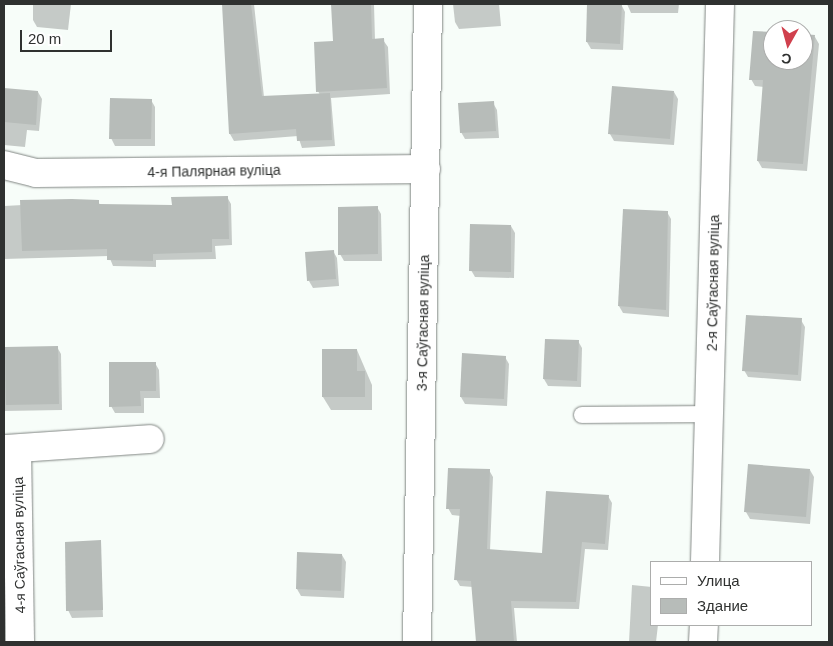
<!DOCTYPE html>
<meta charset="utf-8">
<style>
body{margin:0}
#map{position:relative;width:833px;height:646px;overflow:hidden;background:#f7fdf9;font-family:Arial,sans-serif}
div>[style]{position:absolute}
.shadow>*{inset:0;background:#0003}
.building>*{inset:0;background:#b7bcb9}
.roads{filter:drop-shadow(0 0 1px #818683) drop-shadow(0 0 1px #818683)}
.lane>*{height:16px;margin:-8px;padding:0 8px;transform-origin:8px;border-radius:8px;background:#fff}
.street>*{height:28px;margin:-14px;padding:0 14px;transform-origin:14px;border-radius:14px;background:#fff}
span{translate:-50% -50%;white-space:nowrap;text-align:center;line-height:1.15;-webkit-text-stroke:5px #fff;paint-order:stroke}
.street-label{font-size:14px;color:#2f3130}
.frame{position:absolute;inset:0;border:5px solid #2f3130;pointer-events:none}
.legend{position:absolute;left:650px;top:561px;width:162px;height:65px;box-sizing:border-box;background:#fff;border:1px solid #acadac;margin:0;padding:6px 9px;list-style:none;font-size:15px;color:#2f3130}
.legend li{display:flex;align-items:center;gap:10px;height:25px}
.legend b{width:25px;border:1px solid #acadac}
.north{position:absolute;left:763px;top:20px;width:50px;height:50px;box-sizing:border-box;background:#fff;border:1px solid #acadac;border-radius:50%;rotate:187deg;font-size:14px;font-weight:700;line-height:20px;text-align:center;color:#2f3130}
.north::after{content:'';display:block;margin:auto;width:18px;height:22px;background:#d0404d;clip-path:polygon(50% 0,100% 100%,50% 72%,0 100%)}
.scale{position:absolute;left:20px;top:30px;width:92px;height:22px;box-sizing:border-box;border:2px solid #2f3130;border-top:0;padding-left:6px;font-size:15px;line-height:18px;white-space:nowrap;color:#2f3130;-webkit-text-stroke:4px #fff;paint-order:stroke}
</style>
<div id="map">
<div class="shadow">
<div style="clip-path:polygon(33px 4px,71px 4px,68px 30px,37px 27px,33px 20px)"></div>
<div style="clip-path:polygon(223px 4px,254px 4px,264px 97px,320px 95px,318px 91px,334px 42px,332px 4px,374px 4px,375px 40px,383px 40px,388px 47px,390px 94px,331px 98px,335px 146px,302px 148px,298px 136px,234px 141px,230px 134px)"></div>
<div style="clip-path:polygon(453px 4px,499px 4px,501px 26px,459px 29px,455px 22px)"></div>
<div style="clip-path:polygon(589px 4px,621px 4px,625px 12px,623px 50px,591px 49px,587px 42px)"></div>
<div style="clip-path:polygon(627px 4px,679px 4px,678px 13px,631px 13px)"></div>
<div style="clip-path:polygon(773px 34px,773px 60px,803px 60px,803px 36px,815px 37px,819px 44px,807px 171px,762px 168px,758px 161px,764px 87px,755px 86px,751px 79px)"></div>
<div style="clip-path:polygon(4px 89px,38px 92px,42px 99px,39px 131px,27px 130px,25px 147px,4px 145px)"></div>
<div style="clip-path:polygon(674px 92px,678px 99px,674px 145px,614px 141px,610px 134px)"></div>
<div style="clip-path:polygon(151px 100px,155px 107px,155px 146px,115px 146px,111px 138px)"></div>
<div style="clip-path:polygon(493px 103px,497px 110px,499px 138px,465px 139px,461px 132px)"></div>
<div style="clip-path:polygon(227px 197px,231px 204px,232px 245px,215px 246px,216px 259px,156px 260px,156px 267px,113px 266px,109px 256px,4px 259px,4px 206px,98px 201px,100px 205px,173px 206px)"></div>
<div style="clip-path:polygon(377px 207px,381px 214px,382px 261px,344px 261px,340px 254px)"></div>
<div style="clip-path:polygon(667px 212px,671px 219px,669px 317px,623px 313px,619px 306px)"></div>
<div style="clip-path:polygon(511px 226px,515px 233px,514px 278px,475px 277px,471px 270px)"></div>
<div style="clip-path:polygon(333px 251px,337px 258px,339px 286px,313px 288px,309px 281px)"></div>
<div style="clip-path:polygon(801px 320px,805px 327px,801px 381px,748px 377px,744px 370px)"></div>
<div style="clip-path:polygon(578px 341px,582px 348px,581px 387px,548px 386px,544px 379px)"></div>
<div style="clip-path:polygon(4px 347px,57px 347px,61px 354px,62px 410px,4px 411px)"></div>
<div style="clip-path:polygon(357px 350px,372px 385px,372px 410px,331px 410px,323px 397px)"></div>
<div style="clip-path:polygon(505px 357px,509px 364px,507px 406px,465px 404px,461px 397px)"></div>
<div style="clip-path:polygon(155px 363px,159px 370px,160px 398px,144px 398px,144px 413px,115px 413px,111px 406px)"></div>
<div style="clip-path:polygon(489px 470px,493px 477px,490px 551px,543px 554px,608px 496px,612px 503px,608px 550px,585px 549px,579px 609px,514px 608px,517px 642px,477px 642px,473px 587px,460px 586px,456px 579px,461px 516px,452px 515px,448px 508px)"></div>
<div style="clip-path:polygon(810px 470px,814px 477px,810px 524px,750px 519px,746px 512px)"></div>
<div style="clip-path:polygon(100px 549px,103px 617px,72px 618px,68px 610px)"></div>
<div style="clip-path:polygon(298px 554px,342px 555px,346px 562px,344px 598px,301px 596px,297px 589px)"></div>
<div style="clip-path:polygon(632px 585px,652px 587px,652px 625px,658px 625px,656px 642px,629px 642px)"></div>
</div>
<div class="building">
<div style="clip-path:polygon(222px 4px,251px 4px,262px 96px,330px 93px,332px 140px,297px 141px,296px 129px,229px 134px)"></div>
<div style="clip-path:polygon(331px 4px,371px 4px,372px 39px,384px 38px,387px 88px,316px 92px,314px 42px,333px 41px)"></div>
<div style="clip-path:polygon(587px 4px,622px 4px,620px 44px,586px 42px)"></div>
<div style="clip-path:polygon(753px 31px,773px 32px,773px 60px,803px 60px,803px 34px,815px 35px,803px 164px,757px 161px,763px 80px,749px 80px)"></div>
<div style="clip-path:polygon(612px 86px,674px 91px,670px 139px,608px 134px)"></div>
<div style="clip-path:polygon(4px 88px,38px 91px,36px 125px,4px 122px)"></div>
<div style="clip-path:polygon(110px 98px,152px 99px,151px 139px,109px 139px)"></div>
<div style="clip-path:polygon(494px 101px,496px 131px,460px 133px,458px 103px)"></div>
<div style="clip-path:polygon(228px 196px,229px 239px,212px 239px,212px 252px,153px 254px,153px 261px,107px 260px,107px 249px,22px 251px,20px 200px,72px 199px,99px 200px,99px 204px,172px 205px,171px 197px)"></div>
<div style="clip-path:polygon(378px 206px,378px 254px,338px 255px,338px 207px)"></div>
<div style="clip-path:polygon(623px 209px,668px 211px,666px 310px,618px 306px)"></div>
<div style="clip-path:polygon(470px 224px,511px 225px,511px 272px,469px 271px)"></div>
<div style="clip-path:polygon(334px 250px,336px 279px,307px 281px,305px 252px)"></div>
<div style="clip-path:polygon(746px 315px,802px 318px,798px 375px,742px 371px)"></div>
<div style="clip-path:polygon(545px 339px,579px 340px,577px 381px,543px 379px)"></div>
<div style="clip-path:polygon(58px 346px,59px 404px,6px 405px,5px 347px)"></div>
<div style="clip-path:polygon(322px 349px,357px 349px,357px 371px,365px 371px,365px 397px,322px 397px)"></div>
<div style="clip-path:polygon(462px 353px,506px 356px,504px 399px,460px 397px)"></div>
<div style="clip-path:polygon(109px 362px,156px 362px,156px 391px,140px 391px,141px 406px,109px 407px)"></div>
<div style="clip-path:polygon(748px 464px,810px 469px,806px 517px,744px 512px)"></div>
<div style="clip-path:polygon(448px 468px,490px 469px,487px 549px,542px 553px,546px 491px,609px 495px,605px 544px,582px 542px,576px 602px,511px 601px,514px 642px,476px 642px,471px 581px,454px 580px,460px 509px,446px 509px)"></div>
<div style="clip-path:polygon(101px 540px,103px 610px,66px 611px,65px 542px)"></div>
<div style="clip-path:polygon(297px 552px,342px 554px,341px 591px,296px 589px)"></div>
</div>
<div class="roads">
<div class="lane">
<div style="left:582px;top:415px;width:128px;rotate:-0.4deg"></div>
</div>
<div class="street">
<div style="left:4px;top:165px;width:33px;rotate:14deg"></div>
<div style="left:36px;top:173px;width:390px;rotate:-0.6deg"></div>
<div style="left:4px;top:449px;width:146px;rotate:-3.9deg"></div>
<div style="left:17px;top:449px;width:193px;rotate:89.1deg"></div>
<div style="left:705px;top:562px;width:558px;rotate:-88.46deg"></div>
<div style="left:417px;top:642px;width:638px;rotate:-89.01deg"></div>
<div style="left:703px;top:642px;width:17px;rotate:-87deg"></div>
</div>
</div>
<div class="street-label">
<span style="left:214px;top:171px;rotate:-1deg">4-я Палярная вуліца</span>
<span style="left:713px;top:283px;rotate:-89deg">2-я Саўгасная вуліца</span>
<span style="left:423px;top:323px;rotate:-89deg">3-я Саўгасная вуліца</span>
<span style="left:19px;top:545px;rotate:-91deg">4-я Саўгасная вуліца</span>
</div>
<div class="frame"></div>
<ul class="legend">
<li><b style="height:6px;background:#fff"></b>Улица</li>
<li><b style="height:14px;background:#b7bcb9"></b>Здание</li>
</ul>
<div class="north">С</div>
<div class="scale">20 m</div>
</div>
